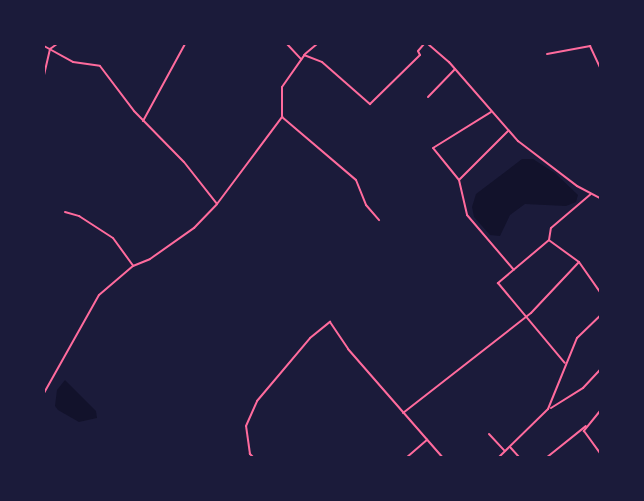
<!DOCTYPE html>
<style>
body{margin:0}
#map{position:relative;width:644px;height:501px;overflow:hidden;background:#1b1b3a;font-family:Inter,sans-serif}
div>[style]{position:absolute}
.water>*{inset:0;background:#12122b}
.minor>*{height:2px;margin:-1px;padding:0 1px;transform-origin:1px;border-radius:1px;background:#ff6b9d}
span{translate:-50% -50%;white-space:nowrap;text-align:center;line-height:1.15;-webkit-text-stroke:6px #1b1b3a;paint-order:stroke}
.frame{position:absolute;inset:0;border:45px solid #1b1b3a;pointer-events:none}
</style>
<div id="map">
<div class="water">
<div style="clip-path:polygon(522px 159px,533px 159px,555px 173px,578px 195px,576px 202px,566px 206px,525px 204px,510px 215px,500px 236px,490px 235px,474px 217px,472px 207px,476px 194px)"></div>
<div style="clip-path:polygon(65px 380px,96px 411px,97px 418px,79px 422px,58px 410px,55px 406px,57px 390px)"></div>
</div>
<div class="minor">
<div style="left:287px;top:44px;width:21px;rotate:47deg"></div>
<div style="left:428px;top:44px;width:28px;rotate:41deg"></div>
<div style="left:449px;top:62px;width:105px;rotate:48.9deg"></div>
<div style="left:518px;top:141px;width:74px;rotate:37.3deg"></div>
<div style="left:577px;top:186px;width:26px;rotate:28deg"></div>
<div style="left:44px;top:46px;width:33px;rotate:29deg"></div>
<div style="left:73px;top:62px;width:27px;rotate:8deg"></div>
<div style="left:100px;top:66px;width:56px;rotate:52.9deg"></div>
<div style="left:134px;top:111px;width:71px;rotate:45.6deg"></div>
<div style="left:184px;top:162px;width:53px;rotate:51.8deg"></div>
<div style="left:305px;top:54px;width:16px;rotate:-40deg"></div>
<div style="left:547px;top:54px;width:44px;rotate:-10.5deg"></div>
<div style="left:590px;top:46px;width:23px;rotate:65deg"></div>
<div style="left:44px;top:75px;width:27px;rotate:-77deg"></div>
<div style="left:50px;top:49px;width:9px;rotate:-36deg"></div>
<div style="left:428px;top:97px;width:39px;rotate:-46deg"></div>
<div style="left:282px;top:117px;width:30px;rotate:-90deg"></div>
<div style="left:282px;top:87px;width:39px;rotate:-55deg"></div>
<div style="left:304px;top:55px;width:19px;rotate:21deg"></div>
<div style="left:322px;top:62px;width:64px;rotate:41.2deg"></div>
<div style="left:370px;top:104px;width:70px;rotate:-44.4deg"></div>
<div style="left:420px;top:55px;width:4px;rotate:-117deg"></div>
<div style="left:418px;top:51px;width:9px;rotate:-49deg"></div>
<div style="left:143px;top:121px;width:88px;rotate:-61.4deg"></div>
<div style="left:508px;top:131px;width:69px;rotate:135deg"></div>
<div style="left:459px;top:180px;width:36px;rotate:77deg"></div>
<div style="left:467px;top:215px;width:72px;rotate:49.5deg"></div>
<div style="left:459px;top:180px;width:41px;rotate:-129.1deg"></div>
<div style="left:433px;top:148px;width:68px;rotate:-31.8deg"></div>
<div style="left:65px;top:212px;width:15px;rotate:16deg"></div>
<div style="left:79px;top:216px;width:40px;rotate:32.9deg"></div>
<div style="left:113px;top:238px;width:34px;rotate:54deg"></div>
<div style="left:549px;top:240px;width:67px;rotate:139.9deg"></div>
<div style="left:498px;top:283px;width:104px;rotate:50.1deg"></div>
<div style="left:579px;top:262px;width:37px;rotate:-144deg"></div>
<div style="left:549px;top:240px;width:12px;rotate:-81deg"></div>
<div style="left:551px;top:228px;width:52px;rotate:-40.4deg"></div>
<div style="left:44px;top:393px;width:112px;rotate:-60.7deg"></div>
<div style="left:99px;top:295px;width:45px;rotate:-40.5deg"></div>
<div style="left:133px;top:266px;width:18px;rotate:-22deg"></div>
<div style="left:150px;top:259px;width:54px;rotate:-35.2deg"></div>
<div style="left:194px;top:228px;width:33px;rotate:-46deg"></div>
<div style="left:217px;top:204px;width:109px;rotate:-53.2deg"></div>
<div style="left:282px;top:117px;width:97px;rotate:40.4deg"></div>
<div style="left:356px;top:180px;width:27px;rotate:68deg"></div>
<div style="left:366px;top:205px;width:20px;rotate:49deg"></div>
<div style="left:551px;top:408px;width:38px;rotate:-32deg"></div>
<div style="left:583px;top:388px;width:25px;rotate:-47deg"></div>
<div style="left:600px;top:411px;width:26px;rotate:129deg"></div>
<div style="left:584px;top:431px;width:27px;rotate:54deg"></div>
<div style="left:403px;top:413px;width:162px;rotate:-38deg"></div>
<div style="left:531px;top:313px;width:70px;rotate:-46.7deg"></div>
<div style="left:579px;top:262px;width:37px;rotate:55deg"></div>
<div style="left:489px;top:434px;width:23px;rotate:47deg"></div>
<div style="left:510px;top:447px;width:15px;rotate:48deg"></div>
<div style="left:254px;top:458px;width:6px;rotate:-135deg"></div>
<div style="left:250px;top:454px;width:28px;rotate:-98deg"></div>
<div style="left:246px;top:426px;width:27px;rotate:-66deg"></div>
<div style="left:257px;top:401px;width:82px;rotate:-49.9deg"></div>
<div style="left:310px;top:338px;width:26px;rotate:-39deg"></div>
<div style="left:330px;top:322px;width:32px;rotate:56deg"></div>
<div style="left:348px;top:349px;width:145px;rotate:48.9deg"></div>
<div style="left:406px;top:458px;width:28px;rotate:-41deg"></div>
<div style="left:498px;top:458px;width:70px;rotate:-44.4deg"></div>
<div style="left:548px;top:409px;width:77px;rotate:-67.8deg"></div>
<div style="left:577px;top:338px;width:32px;rotate:-44deg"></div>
<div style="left:546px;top:458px;width:51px;rotate:-38.7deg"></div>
</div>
<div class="frame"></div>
</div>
